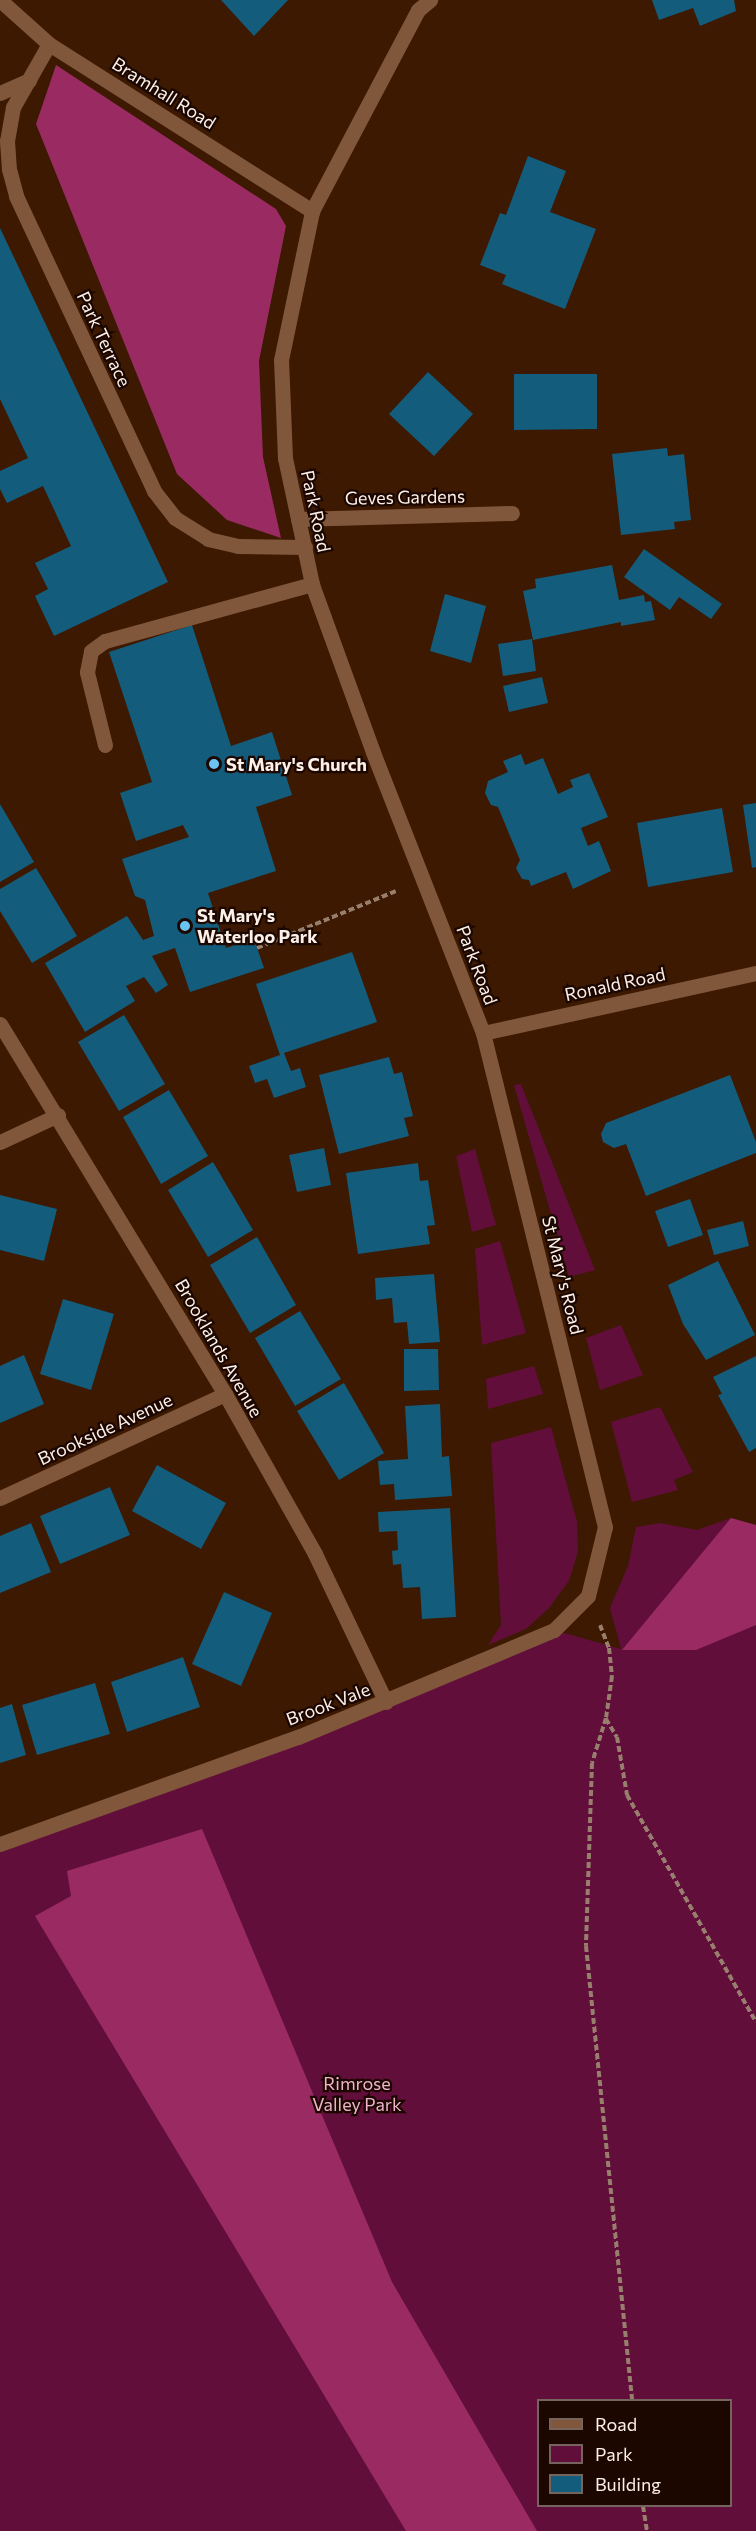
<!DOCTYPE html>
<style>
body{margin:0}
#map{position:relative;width:756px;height:2531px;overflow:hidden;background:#3c1900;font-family:Commissioner,sans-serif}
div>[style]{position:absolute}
.green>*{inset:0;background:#620e3b}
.forest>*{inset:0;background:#992b62}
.building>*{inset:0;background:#145c7c}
.path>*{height:4px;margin-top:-2px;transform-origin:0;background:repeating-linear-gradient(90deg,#977e6d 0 6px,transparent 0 9px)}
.service>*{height:15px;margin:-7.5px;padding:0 7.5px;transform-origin:7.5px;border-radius:7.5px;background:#81573b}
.minor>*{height:15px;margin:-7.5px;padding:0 7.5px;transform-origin:7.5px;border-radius:7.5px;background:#81573b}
.dots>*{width:16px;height:16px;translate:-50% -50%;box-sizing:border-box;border:3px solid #1b0700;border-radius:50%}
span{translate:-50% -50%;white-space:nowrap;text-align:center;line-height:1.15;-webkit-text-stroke:4.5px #1b0700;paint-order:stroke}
.street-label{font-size:18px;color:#fdf0e9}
.poi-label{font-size:18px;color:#fdf0e9;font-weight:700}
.left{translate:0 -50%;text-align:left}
.park-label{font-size:18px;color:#eeb3ca}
.legend{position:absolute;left:537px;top:2399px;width:195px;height:108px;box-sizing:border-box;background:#1b0700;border:2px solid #75645d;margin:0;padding:8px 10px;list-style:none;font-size:18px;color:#fdf0e9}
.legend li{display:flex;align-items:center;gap:12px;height:30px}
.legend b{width:30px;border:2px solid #75645d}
</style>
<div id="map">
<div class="green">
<div style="clip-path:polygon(521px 1084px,595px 1270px,569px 1277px,514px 1085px)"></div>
<div style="clip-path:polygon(475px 1149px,496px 1225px,472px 1232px,456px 1156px)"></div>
<div style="clip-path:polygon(500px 1241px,526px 1333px,482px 1345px,475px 1249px)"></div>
<div style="clip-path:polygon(621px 1325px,643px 1375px,600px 1390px,586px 1338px)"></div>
<div style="clip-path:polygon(534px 1366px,543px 1394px,488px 1409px,486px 1379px)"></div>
<div style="clip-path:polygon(660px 1407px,693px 1472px,674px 1480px,678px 1490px,632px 1502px,611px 1422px)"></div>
<div style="clip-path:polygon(551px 1427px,577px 1522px,578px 1551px,569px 1581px,549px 1608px,526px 1629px,488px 1645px,501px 1625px,491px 1443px)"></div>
<div style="clip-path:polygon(evenodd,731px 1518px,756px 1525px,756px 2531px,0 2531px,0 1844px,112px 1805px,554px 1630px,621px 1649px,610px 1608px,628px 1566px,636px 1527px,660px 1523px,697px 1530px,731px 1518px,538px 2400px,730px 2400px,730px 2506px,538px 2506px,538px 2400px)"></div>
</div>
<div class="forest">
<div style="clip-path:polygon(56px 65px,276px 209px,286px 226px,259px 361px,263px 457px,281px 538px,227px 520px,177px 474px,36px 124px)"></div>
<div style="clip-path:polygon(731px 1518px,756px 1525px,756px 1625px,696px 1650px,622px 1650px)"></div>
<div style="clip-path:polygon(202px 1829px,392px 2282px,537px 2531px,406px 2531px,35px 1916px,71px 1896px,67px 1871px)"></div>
</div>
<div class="building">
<div style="clip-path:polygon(221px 0,288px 0,254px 36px)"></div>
<div style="clip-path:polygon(652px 0,734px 0,736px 11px,700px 26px,693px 8px,659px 20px)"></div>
<div style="clip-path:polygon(528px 156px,566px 171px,550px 212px,596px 229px,565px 309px,502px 284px,506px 275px,480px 265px,500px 213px,506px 215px)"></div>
<div style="clip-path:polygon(0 228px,168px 582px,54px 636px,35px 596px,48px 589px,35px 563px,71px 546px,43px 486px,7px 503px,0 489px,0 471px,28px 458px,0 399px)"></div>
<div style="clip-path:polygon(428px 372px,473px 414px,434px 456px,389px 414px)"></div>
<div style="clip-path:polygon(514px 374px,597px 374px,597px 429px,514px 430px)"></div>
<div style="clip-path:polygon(667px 448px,668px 456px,684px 454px,691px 520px,674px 522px,675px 529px,621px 535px,612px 454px)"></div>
<div style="clip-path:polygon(644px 549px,722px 604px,711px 619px,679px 597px,670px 610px,624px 577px)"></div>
<div style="clip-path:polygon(612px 565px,619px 600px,644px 595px,645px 602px,651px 601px,655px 620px,621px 626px,621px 622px,533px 640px,523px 591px,536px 588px,535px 579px)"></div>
<div style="clip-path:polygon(445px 594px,486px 606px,471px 663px,430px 651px)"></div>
<div style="clip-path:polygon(192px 625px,231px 746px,272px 732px,292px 795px,256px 807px,276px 871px,208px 893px,226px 948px,254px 939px,264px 968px,190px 992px,175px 948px,152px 956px,168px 985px,156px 993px,144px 977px,126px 986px,135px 1001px,85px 1032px,45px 963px,127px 916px,143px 940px,154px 936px,145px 900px,135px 896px,122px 859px,189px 837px,183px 825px,136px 841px,120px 793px,152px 782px,109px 652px)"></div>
<div style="clip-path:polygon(532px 639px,536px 671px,503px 676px,498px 644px)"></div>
<div style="clip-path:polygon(542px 677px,548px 703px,509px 712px,503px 686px)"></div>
<div style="clip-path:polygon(521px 754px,525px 765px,543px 758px,558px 794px,573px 787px,570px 780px,589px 773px,608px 817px,581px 828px,588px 846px,599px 841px,611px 871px,573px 889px,566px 872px,531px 886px,529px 880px,522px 879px,516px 868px,520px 860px,498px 807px,491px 805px,485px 793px,488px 781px,508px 772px,503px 761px)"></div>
<div style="clip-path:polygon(756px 803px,756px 867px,752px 868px,743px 805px)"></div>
<div style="clip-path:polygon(0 804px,34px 862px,0 882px)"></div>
<div style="clip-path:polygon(722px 808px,733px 872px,648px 887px,637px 823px)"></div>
<div style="clip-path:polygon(36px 868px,77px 936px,32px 963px,0 911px,0 889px)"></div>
<div style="clip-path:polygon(352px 952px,377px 1022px,284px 1053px,291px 1071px,300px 1068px,306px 1087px,274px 1098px,267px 1079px,255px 1083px,249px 1066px,280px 1055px,256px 984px)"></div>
<div style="clip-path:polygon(124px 1015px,165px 1084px,119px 1111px,78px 1042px)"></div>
<div style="clip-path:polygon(389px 1057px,394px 1074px,402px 1072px,413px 1116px,404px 1118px,409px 1136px,339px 1154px,319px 1075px)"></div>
<div style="clip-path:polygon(730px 1075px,756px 1142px,756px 1153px,646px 1196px,626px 1144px,614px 1148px,603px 1142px,601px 1134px,606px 1123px)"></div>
<div style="clip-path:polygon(169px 1090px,208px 1156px,161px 1184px,123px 1117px)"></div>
<div style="clip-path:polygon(324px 1148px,331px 1185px,297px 1192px,289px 1155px)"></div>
<div style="clip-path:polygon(213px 1162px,253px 1230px,208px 1257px,168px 1190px)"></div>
<div style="clip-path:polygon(418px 1163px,420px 1181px,428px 1180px,435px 1225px,427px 1226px,430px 1244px,358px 1254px,346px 1173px)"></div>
<div style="clip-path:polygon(0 1195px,57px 1209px,44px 1261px,0 1250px)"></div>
<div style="clip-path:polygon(690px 1199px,703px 1235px,668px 1247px,655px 1211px)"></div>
<div style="clip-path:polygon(743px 1221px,749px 1246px,714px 1255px,707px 1230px)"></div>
<div style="clip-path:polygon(257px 1237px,296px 1305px,250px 1333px,210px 1265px)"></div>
<div style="clip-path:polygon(718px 1261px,755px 1335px,706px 1360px,683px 1324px,668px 1285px)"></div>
<div style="clip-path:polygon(434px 1274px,440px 1342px,409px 1344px,407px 1322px,394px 1323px,392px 1298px,376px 1300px,375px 1278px)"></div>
<div style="clip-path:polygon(63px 1299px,114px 1314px,91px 1390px,40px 1374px)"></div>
<div style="clip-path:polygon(300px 1311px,341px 1379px,295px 1406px,255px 1338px)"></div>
<div style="clip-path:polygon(404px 1349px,438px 1349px,439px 1390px,404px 1391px)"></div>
<div style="clip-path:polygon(24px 1355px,44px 1404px,0 1423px,0 1366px)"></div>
<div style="clip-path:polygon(756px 1356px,756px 1448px,749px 1452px,718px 1395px,722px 1394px,713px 1377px)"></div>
<div style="clip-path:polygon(344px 1383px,384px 1453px,339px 1480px,297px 1411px)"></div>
<div style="clip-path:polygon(440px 1404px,442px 1457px,449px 1456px,452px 1496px,395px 1500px,394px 1484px,380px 1485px,378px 1461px,408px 1459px,405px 1406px)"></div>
<div style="clip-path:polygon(157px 1465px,226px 1503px,201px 1549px,132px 1511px)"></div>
<div style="clip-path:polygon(110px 1487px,130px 1535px,60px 1564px,40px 1516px)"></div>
<div style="clip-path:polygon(450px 1508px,456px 1617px,422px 1619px,420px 1587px,403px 1588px,401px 1564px,393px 1565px,392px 1551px,398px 1550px,397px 1531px,379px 1532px,378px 1512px)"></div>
<div style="clip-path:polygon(31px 1523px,51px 1572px,0 1593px,0 1536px)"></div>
<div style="clip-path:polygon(224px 1592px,272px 1613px,241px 1686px,192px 1664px)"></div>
<div style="clip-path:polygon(183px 1657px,200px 1707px,127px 1732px,111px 1682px)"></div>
<div style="clip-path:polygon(95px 1683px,110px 1734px,37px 1755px,22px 1705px)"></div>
<div style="clip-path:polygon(12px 1704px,26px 1755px,0 1763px,0 1708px)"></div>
</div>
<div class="path">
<div style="left:257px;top:948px;width:150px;rotate:-22.3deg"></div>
<div style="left:600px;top:1625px;width:25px;rotate:69deg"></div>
<div style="left:609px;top:1648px;width:28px;rotate:84deg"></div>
<div style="left:612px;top:1676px;width:42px;rotate:98.1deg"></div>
<div style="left:606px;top:1718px;width:47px;rotate:107.3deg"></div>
<div style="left:592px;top:1763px;width:183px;rotate:91.9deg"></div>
<div style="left:586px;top:1946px;width:456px;rotate:84.2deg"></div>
<div style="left:606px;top:1719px;width:21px;rotate:59deg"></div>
<div style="left:617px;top:1737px;width:59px;rotate:80.2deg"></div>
<div style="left:627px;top:1795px;width:261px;rotate:60.4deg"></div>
<div style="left:643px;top:2506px;width:25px;rotate:81deg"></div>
</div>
<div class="service">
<div style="left:49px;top:44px;width:73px;rotate:119.7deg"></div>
<div style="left:13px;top:107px;width:35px;rotate:100deg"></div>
<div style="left:7px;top:141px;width:28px;rotate:86deg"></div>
<div style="left:9px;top:169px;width:28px;rotate:75deg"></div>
<div style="left:16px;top:196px;width:326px;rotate:64.9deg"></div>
<div style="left:154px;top:491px;width:34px;rotate:52deg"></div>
<div style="left:175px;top:518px;width:39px;rotate:32deg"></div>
<div style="left:208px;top:539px;width:31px;rotate:13deg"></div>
<div style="left:238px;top:546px;width:67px;rotate:0.9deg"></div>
<div style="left:0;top:93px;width:32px;rotate:-24deg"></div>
<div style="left:105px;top:745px;width:75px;rotate:-103.9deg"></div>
<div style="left:87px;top:672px;width:21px;rotate:-79deg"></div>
<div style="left:91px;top:651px;width:17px;rotate:-36deg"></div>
<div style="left:105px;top:641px;width:215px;rotate:-15.4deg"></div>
</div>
<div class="minor">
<div style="left:0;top:0;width:66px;rotate:41.9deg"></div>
<div style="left:49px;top:44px;width:312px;rotate:32.4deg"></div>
<div style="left:298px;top:519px;width:214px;rotate:-1.6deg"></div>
<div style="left:0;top:1024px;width:433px;rotate:58.7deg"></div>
<div style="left:225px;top:1394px;width:184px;rotate:60.6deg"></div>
<div style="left:315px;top:1554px;width:164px;rotate:64.4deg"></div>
<div style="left:483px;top:1033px;width:280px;rotate:-12.4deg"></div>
<div style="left:0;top:1142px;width:64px;rotate:-25deg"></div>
<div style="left:0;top:1498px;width:248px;rotate:-24.8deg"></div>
<div style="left:0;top:1844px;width:317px;rotate:-19.8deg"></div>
<div style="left:298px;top:1737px;width:277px;rotate:-22.7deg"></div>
<div style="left:554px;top:1630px;width:48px;rotate:-45deg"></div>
<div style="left:588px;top:1596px;width:71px;rotate:-76.2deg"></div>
<div style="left:605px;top:1527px;width:509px;rotate:-103.87deg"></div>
<div style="left:483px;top:1033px;width:302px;rotate:-111.4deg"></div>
<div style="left:373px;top:752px;width:179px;rotate:-110deg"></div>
<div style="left:312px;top:584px;width:129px;rotate:-102.1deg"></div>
<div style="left:285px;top:458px;width:98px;rotate:-92.3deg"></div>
<div style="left:281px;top:360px;width:152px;rotate:-78.2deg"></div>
<div style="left:312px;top:211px;width:227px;rotate:-62.2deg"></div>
<div style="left:418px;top:10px;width:16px;rotate:-40deg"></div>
</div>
<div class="dots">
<div style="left:214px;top:764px;background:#6bc3f2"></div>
<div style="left:185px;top:926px;background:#6bc3f2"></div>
</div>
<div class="street-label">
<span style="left:164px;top:93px;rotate:32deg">Bramhall Road</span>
<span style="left:104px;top:339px;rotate:65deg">Park Terrace</span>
<span style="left:405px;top:497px;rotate:-1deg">Geves Gardens</span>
<span style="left:316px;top:511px;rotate:78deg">Park Road</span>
<span style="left:477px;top:965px;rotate:69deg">Park Road</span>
<span style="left:615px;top:984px;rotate:-12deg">Ronald Road</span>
<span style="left:563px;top:1275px;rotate:76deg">St Mary's Road</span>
<span style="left:219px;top:1348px;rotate:60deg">Brooklands Avenue</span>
<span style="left:105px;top:1429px;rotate:-25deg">Brookside Avenue</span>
<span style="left:328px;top:1704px;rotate:-21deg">Brook Vale</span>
</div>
<div class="poi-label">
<span class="left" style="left:226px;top:764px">St Mary's Church</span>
<span class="left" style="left:197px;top:926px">St Mary's<br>Waterloo Park</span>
</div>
<div class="park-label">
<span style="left:357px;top:2094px">Rimrose<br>Valley Park</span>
</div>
<ul class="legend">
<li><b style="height:8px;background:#81573b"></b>Road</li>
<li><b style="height:16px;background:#620e3b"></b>Park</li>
<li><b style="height:16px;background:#145c7c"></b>Building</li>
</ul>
</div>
